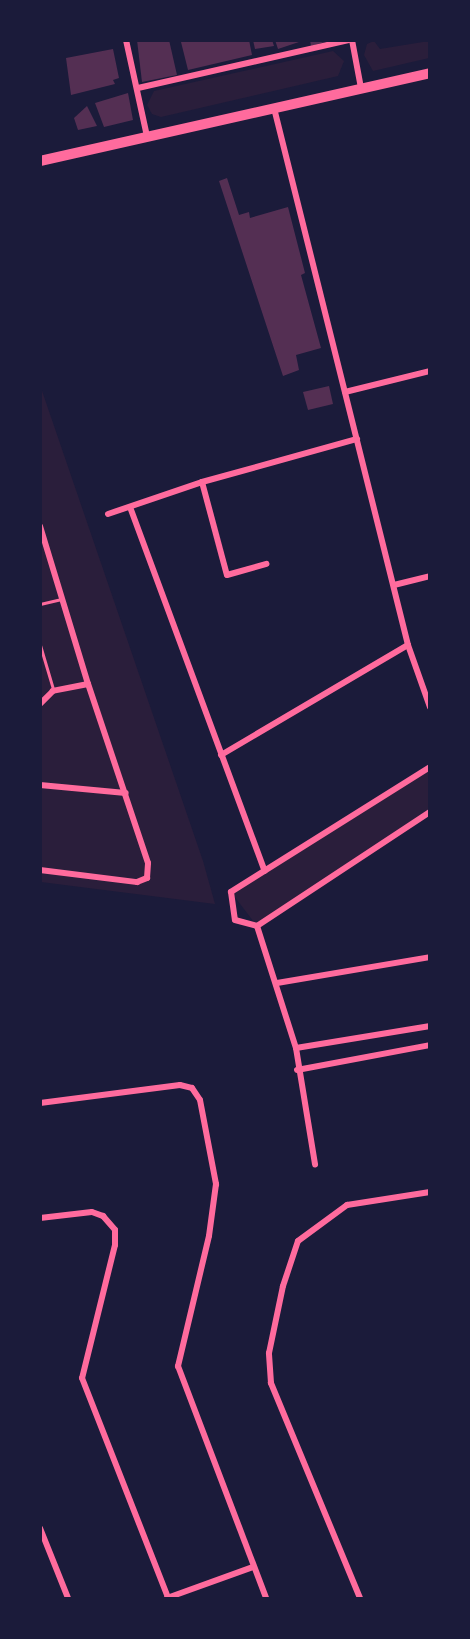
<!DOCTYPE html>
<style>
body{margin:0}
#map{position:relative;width:470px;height:1639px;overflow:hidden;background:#1b1b3a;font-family:Barlow,sans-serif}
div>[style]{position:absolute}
.green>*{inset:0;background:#2a1e3b}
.building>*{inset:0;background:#542f53}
.service>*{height:3px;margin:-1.5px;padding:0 1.5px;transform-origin:1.5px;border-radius:1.5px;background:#ff6b9d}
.minor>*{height:6px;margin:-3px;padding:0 3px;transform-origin:3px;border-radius:3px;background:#ff6b9d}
.primary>*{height:10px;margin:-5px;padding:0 5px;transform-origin:5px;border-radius:5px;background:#ff6b9d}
span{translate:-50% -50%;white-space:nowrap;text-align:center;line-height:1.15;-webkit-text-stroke:4.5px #1b1b3a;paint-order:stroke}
.frame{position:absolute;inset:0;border:42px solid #1b1b3a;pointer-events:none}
</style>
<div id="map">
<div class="green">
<div style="clip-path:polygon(374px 41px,380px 49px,429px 41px,429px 58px,373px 71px,364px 55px,367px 44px)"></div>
<div style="clip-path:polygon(333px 51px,344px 61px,338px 76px,161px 117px,152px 114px,147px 105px,154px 91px)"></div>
<div style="clip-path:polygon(40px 385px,203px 861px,215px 904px,41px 882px)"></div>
<div style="clip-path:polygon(429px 767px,429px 812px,257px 926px,231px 892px)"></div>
</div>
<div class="building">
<div style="clip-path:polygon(137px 40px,169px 40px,177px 75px,142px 82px)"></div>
<div style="clip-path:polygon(249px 40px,252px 55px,188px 70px,181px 42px)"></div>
<div style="clip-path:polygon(253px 40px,272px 40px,274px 46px,255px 49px)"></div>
<div style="clip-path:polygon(275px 40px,302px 40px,302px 41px,278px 49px)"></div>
<div style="clip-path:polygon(310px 40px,328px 40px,328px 41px,311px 46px)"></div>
<div style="clip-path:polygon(113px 49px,119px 78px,113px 80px,115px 84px,71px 95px,66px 58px)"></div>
<div style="clip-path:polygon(128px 93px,133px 120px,104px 127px,95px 103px)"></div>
<div style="clip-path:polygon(87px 106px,97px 126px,78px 130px,74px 118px)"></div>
<div style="clip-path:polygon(227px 178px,239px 215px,249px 212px,250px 218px,288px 207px,305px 273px,301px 275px,321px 348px,296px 355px,299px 370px,283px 376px,219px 181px)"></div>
<div style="clip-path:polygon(329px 386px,333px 404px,308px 410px,303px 392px)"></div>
</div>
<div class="service">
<div style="left:40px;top:604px;width:23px;rotate:-13deg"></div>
<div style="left:40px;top:645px;width:46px;rotate:73.5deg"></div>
</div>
<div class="minor">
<div style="left:126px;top:40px;width:98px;rotate:77.7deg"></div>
<div style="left:352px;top:40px;width:49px;rotate:79.4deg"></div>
<div style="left:138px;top:88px;width:216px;rotate:-12.8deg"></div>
<div style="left:274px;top:108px;width:553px;rotate:75.99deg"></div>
<div style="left:408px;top:645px;width:66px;rotate:70.5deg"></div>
<div style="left:345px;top:392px;width:88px;rotate:-13.9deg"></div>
<div style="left:202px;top:482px;width:96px;rotate:75deg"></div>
<div style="left:227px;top:575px;width:41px;rotate:-15.8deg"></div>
<div style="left:130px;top:507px;width:388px;rotate:69.7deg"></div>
<div style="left:108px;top:514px;width:99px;rotate:-18.8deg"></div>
<div style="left:202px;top:482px;width:161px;rotate:-15.5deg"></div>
<div style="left:40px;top:526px;width:165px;rotate:73.1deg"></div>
<div style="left:88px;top:684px;width:36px;rotate:169deg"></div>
<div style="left:53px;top:691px;width:18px;rotate:135deg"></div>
<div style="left:394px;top:585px;width:37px;rotate:-14deg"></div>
<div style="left:221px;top:755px;width:217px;rotate:-30.5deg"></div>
<div style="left:430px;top:767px;width:235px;rotate:147.9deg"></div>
<div style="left:231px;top:892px;width:28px;rotate:82deg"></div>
<div style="left:235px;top:920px;width:23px;rotate:15deg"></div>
<div style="left:257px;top:926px;width:207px;rotate:-33.4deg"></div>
<div style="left:40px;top:785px;width:86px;rotate:5.3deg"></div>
<div style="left:40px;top:870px;width:98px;rotate:7.1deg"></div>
<div style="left:137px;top:882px;width:11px;rotate:-22deg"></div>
<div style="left:147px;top:878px;width:15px;rotate:-86deg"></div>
<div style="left:148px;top:863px;width:189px;rotate:-108.5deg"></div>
<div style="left:257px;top:926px;width:128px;rotate:72.3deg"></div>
<div style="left:296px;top:1048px;width:118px;rotate:80.7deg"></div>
<div style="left:277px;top:983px;width:155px;rotate:-9.6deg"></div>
<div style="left:296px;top:1048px;width:136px;rotate:-9.3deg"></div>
<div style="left:297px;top:1070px;width:135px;rotate:-10.6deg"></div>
<div style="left:40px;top:1103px;width:141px;rotate:-7.3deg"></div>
<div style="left:180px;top:1085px;width:12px;rotate:14deg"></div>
<div style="left:192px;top:1088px;width:14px;rotate:56deg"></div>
<div style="left:200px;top:1100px;width:86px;rotate:79.2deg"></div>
<div style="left:216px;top:1184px;width:52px;rotate:97.7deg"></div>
<div style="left:209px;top:1236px;width:134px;rotate:103.4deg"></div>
<div style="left:178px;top:1366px;width:248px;rotate:69.2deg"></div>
<div style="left:40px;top:1218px;width:52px;rotate:-6.6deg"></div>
<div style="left:92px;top:1212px;width:12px;rotate:20deg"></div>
<div style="left:103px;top:1216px;width:18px;rotate:49deg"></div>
<div style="left:115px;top:1230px;width:15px;rotate:90deg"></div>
<div style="left:115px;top:1245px;width:137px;rotate:103.9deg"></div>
<div style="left:82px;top:1378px;width:236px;rotate:68.6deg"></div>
<div style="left:40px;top:1528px;width:75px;rotate:68.2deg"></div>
<div style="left:167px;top:1598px;width:91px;rotate:-19.8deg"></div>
<div style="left:360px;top:1598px;width:233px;rotate:-112.5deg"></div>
<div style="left:271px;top:1383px;width:30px;rotate:-94deg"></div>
<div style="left:269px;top:1353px;width:68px;rotate:-78.2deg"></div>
<div style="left:283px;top:1286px;width:47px;rotate:-71.6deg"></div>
<div style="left:298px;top:1241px;width:61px;rotate:-36.3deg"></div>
<div style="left:347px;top:1205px;width:84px;rotate:-8.9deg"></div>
</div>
<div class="primary">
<div style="left:40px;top:161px;width:400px;rotate:-12.7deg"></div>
</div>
<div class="frame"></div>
</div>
